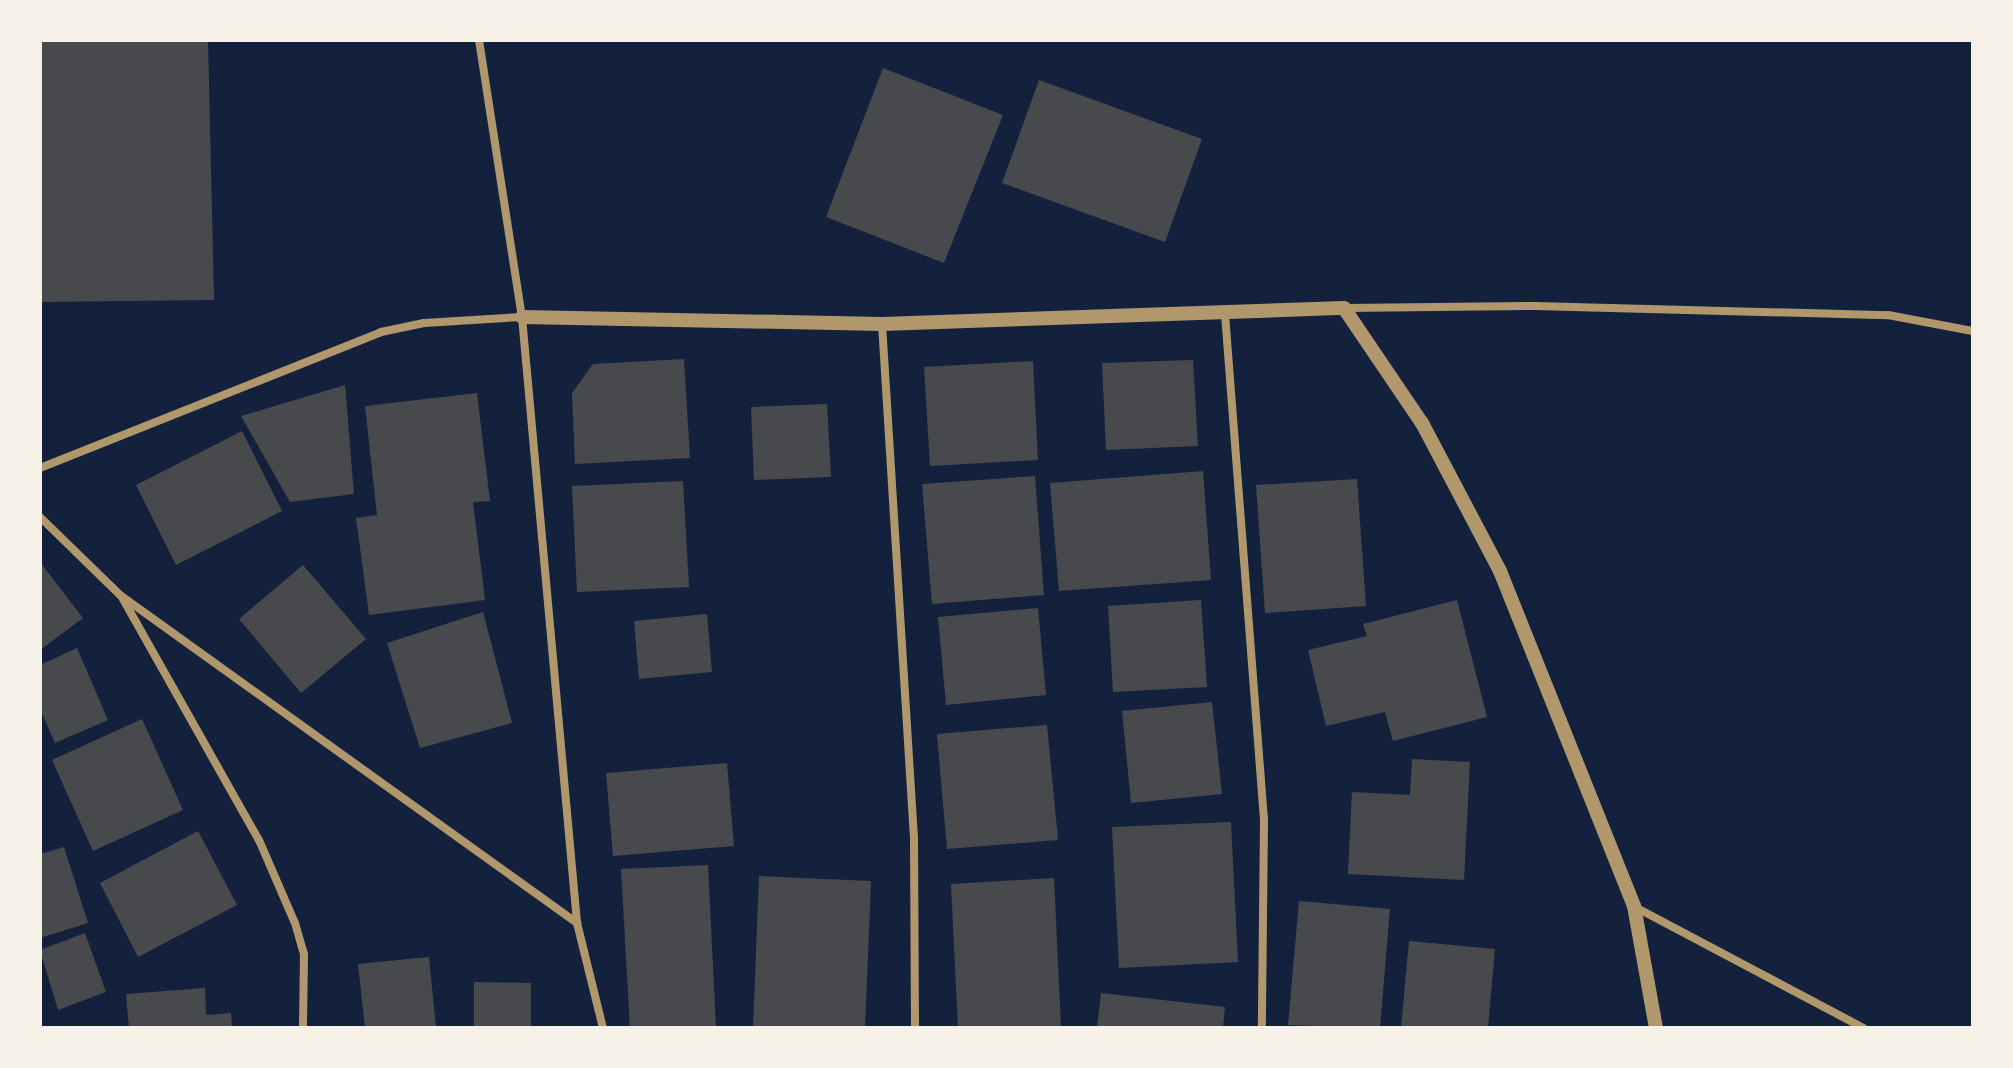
<!DOCTYPE html>
<style>
body{margin:0}
#map{position:relative;width:2013px;height:1068px;overflow:hidden;background:#14213d;font-family:Montserrat,sans-serif}
div>[style]{position:absolute}
.building>*{inset:0;background:#48494c}
.minor>*{height:8px;margin:-4px;padding:0 4px;transform-origin:4px;border-radius:4px;background:#b1986c}
.tertiary>*{height:14px;margin:-7px;padding:0 7px;transform-origin:7px;border-radius:7px;background:#b1986c}
span{translate:-50% -50%;white-space:nowrap;text-align:center;line-height:1.15;-webkit-text-stroke:6px #f6f1e7;paint-order:stroke}
.frame{position:absolute;inset:0;border:42px solid #f6f1e7;pointer-events:none}
</style>
<div id="map">
<div class="building">
<div style="clip-path:polygon(40px 40px,208px 40px,214px 300px,40px 302px)"></div>
<div style="clip-path:polygon(883px 68px,1003px 115px,944px 263px,826px 217px)"></div>
<div style="clip-path:polygon(1039px 80px,1202px 139px,1165px 242px,1002px 183px)"></div>
<div style="clip-path:polygon(684px 359px,690px 458px,575px 464px,572px 393px,593px 364px)"></div>
<div style="clip-path:polygon(1193px 360px,1198px 446px,1106px 450px,1102px 363px)"></div>
<div style="clip-path:polygon(1033px 361px,1038px 460px,930px 466px,924px 367px)"></div>
<div style="clip-path:polygon(345px 385px,354px 494px,290px 502px,241px 416px)"></div>
<div style="clip-path:polygon(477px 393px,490px 501px,473px 502px,485px 600px,369px 615px,356px 518px,377px 515px,365px 406px)"></div>
<div style="clip-path:polygon(827px 404px,831px 477px,754px 480px,751px 407px)"></div>
<div style="clip-path:polygon(242px 431px,282px 511px,176px 565px,136px 485px)"></div>
<div style="clip-path:polygon(1203px 471px,1211px 580px,1059px 591px,1050px 483px)"></div>
<div style="clip-path:polygon(1035px 476px,1044px 595px,932px 604px,922px 484px)"></div>
<div style="clip-path:polygon(1357px 479px,1366px 606px,1265px 613px,1256px 485px)"></div>
<div style="clip-path:polygon(683px 481px,689px 587px,577px 592px,572px 486px)"></div>
<div style="clip-path:polygon(40px 562px,83px 618px,40px 650px)"></div>
<div style="clip-path:polygon(303px 565px,366px 639px,301px 693px,239px 619px)"></div>
<div style="clip-path:polygon(1201px 600px,1207px 687px,1113px 692px,1108px 606px)"></div>
<div style="clip-path:polygon(1457px 600px,1487px 717px,1393px 741px,1385px 712px,1326px 726px,1308px 650px,1367px 636px,1363px 624px)"></div>
<div style="clip-path:polygon(1038px 608px,1046px 695px,946px 705px,938px 617px)"></div>
<div style="clip-path:polygon(483px 612px,512px 723px,420px 748px,387px 643px)"></div>
<div style="clip-path:polygon(707px 614px,712px 672px,639px 679px,634px 621px)"></div>
<div style="clip-path:polygon(77px 648px,108px 720px,55px 743px,40px 709px,40px 665px)"></div>
<div style="clip-path:polygon(1212px 702px,1222px 794px,1131px 803px,1122px 711px)"></div>
<div style="clip-path:polygon(142px 719px,183px 810px,93px 851px,52px 760px)"></div>
<div style="clip-path:polygon(1047px 725px,1058px 840px,947px 849px,937px 734px)"></div>
<div style="clip-path:polygon(1412px 759px,1470px 762px,1464px 880px,1348px 874px,1352px 792px,1410px 795px)"></div>
<div style="clip-path:polygon(727px 763px,734px 846px,613px 856px,606px 773px)"></div>
<div style="clip-path:polygon(1231px 822px,1238px 962px,1119px 968px,1112px 827px)"></div>
<div style="clip-path:polygon(198px 831px,237px 905px,138px 957px,100px 883px)"></div>
<div style="clip-path:polygon(64px 847px,88px 923px,40px 938px,40px 854px)"></div>
<div style="clip-path:polygon(708px 865px,716px 1028px,630px 1028px,621px 869px)"></div>
<div style="clip-path:polygon(759px 876px,871px 881px,865px 1028px,753px 1028px)"></div>
<div style="clip-path:polygon(1054px 878px,1061px 1028px,958px 1028px,951px 884px)"></div>
<div style="clip-path:polygon(1299px 901px,1390px 909px,1380px 1028px,1288px 1025px)"></div>
<div style="clip-path:polygon(85px 933px,106px 992px,58px 1010px,40px 950px)"></div>
<div style="clip-path:polygon(1409px 941px,1495px 949px,1488px 1028px,1401px 1028px)"></div>
<div style="clip-path:polygon(429px 957px,436px 1028px,365px 1028px,358px 964px)"></div>
<div style="clip-path:polygon(474px 982px,531px 983px,531px 1028px,474px 1028px)"></div>
<div style="clip-path:polygon(205px 988px,206px 1015px,231px 1013px,232px 1028px,129px 1028px,126px 994px)"></div>
<div style="clip-path:polygon(1101px 993px,1225px 1007px,1223px 1028px,1097px 1028px)"></div>
</div>
<div class="minor">
<div style="left:479px;top:40px;width:280px;rotate:81.2deg"></div>
<div style="left:522px;top:317px;width:608px;rotate:84.81deg"></div>
<div style="left:577px;top:923px;width:108px;rotate:76.1deg"></div>
<div style="left:1344px;top:308px;width:191px;rotate:-0.6deg"></div>
<div style="left:1535px;top:306px;width:353px;rotate:1.5deg"></div>
<div style="left:1888px;top:315px;width:86px;rotate:10.7deg"></div>
<div style="left:1225px;top:314px;width:508px;rotate:85.59deg"></div>
<div style="left:1264px;top:820px;width:208px;rotate:90.6deg"></div>
<div style="left:882px;top:324px;width:515px;rotate:86.44deg"></div>
<div style="left:914px;top:838px;width:190px;rotate:89.7deg"></div>
<div style="left:40px;top:468px;width:367px;rotate:-21.7deg"></div>
<div style="left:381px;top:332px;width:44px;rotate:-11.8deg"></div>
<div style="left:424px;top:323px;width:98px;rotate:-3.5deg"></div>
<div style="left:40px;top:517px;width:112px;rotate:44.3deg"></div>
<div style="left:120px;top:595px;width:563px;rotate:35.67deg"></div>
<div style="left:123px;top:599px;width:277px;rotate:60.6deg"></div>
<div style="left:259px;top:840px;width:90px;rotate:66.6deg"></div>
<div style="left:295px;top:923px;width:32px;rotate:74deg"></div>
<div style="left:304px;top:954px;width:74px;rotate:90.8deg"></div>
<div style="left:1635px;top:907px;width:259px;rotate:27.9deg"></div>
</div>
<div class="tertiary">
<div style="left:522px;top:317px;width:360px;rotate:1.1deg"></div>
<div style="left:882px;top:324px;width:462px;rotate:-2deg"></div>
<div style="left:1344px;top:308px;width:139px;rotate:55.9deg"></div>
<div style="left:1422px;top:423px;width:167px;rotate:62.2deg"></div>
<div style="left:1500px;top:571px;width:361px;rotate:68.2deg"></div>
<div style="left:1634px;top:906px;width:124px;rotate:79.8deg"></div>
</div>
<div class="frame"></div>
</div>
